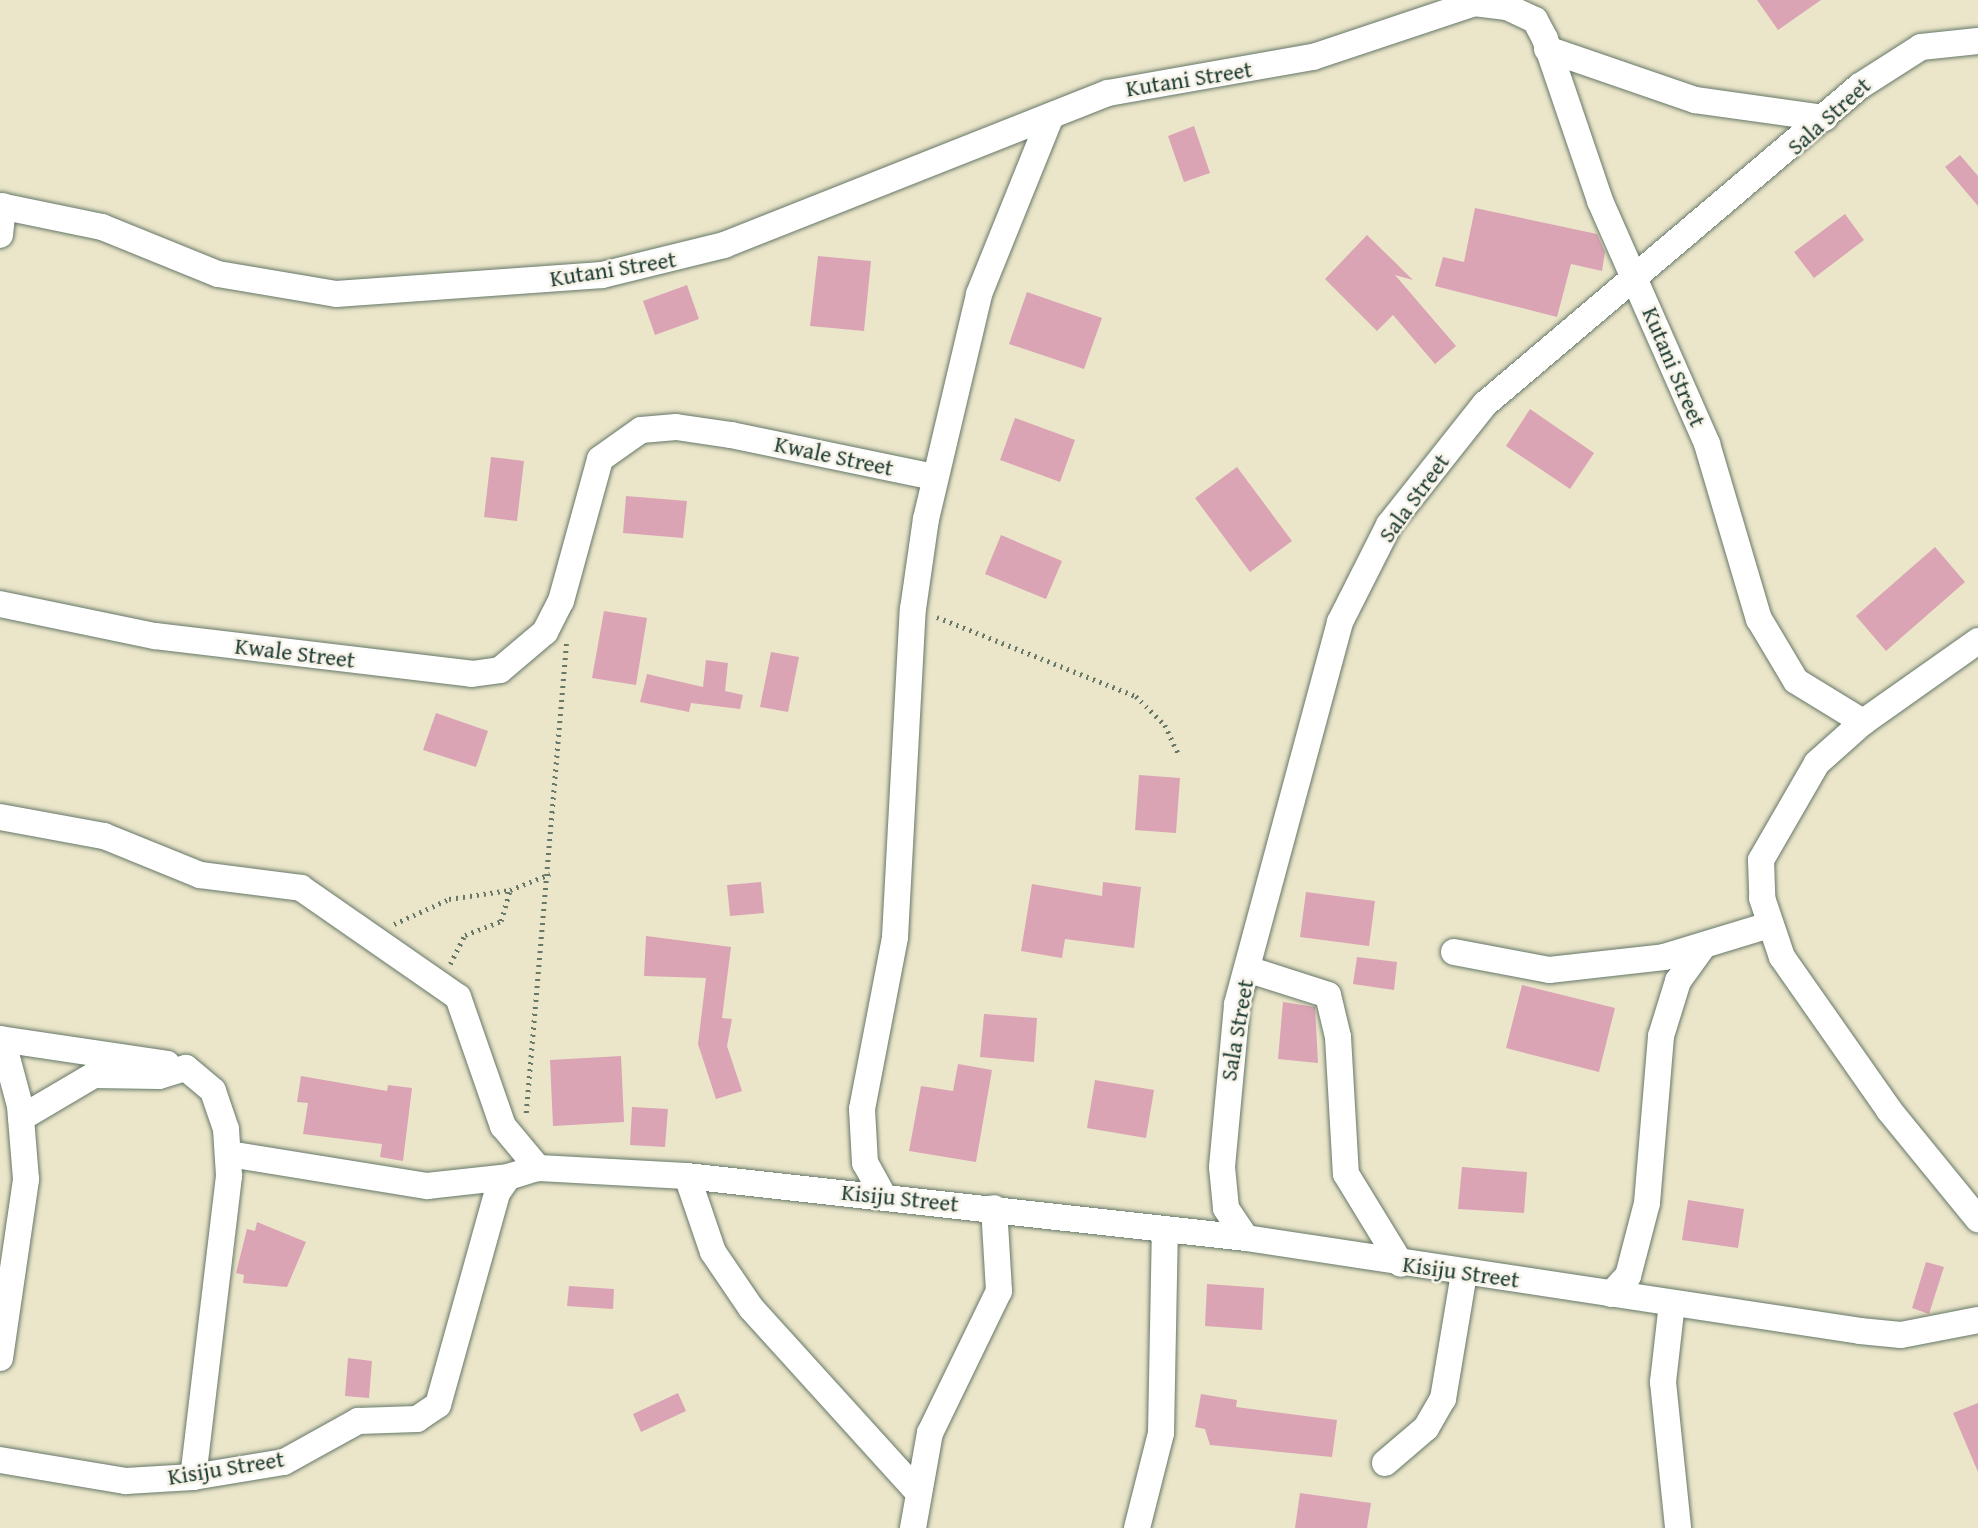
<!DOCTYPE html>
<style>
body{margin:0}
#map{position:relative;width:1978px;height:1528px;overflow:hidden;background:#ebe6ca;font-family:"Gentium Book Plus",serif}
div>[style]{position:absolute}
.building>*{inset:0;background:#daa4b4}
.path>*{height:4.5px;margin-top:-2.25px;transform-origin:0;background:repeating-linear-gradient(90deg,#667868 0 2px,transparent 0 7px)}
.roads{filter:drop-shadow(0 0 2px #667868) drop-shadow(0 0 2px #667868)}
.minor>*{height:26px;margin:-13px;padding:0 13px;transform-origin:13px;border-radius:13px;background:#fff}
span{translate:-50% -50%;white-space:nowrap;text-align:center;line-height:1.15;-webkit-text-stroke:5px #f7f3e8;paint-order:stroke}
.street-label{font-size:23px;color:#1f3d34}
</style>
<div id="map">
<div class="building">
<div style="clip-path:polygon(1757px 0,1821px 0,1778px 30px)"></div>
<div style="clip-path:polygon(1194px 126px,1210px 173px,1184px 182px,1168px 136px)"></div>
<div style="clip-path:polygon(1960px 155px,1978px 176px,1978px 206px,1945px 167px)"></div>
<div style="clip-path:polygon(1475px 208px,1597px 234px,1605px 252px,1602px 271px,1571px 264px,1557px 317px,1435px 286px,1443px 257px,1464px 262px)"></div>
<div style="clip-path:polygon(1845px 214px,1864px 240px,1814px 278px,1794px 252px)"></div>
<div style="clip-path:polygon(1367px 235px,1413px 280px,1395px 275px,1456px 346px,1435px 364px,1393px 315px,1377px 331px,1325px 279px)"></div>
<div style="clip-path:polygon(818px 256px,871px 261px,864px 331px,810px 326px)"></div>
<div style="clip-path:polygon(687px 285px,699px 319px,655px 335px,643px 301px)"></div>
<div style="clip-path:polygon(1027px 292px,1102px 318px,1084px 369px,1009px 344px)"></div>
<div style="clip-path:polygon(1530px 409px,1594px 453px,1570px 489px,1506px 446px)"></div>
<div style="clip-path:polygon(1015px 418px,1075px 440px,1060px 482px,1000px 460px)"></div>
<div style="clip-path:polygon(491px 457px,524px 461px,517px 521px,484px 517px)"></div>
<div style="clip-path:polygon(1237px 467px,1292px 541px,1250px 572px,1195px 498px)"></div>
<div style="clip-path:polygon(626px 496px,687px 501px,683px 538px,623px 533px)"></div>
<div style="clip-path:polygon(1001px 535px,1062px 561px,1046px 599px,985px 574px)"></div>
<div style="clip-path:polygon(1935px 547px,1965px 582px,1886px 651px,1856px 616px)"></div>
<div style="clip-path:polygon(604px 611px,647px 618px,636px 685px,592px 678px)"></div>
<div style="clip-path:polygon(771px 652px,799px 657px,788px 712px,760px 707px)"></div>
<div style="clip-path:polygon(706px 660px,728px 663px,725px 691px,743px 695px,740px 709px,691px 703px,689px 712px,640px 702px,647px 674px,703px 687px)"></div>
<div style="clip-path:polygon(436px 713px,488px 731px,476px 767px,423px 750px)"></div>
<div style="clip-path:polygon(1139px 775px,1180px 778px,1176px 833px,1135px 830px)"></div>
<div style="clip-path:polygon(761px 882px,764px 913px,730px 916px,727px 885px)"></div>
<div style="clip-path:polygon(1103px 882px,1141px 887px,1134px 948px,1065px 939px,1062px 958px,1021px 951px,1032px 884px,1102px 896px)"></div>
<div style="clip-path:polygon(1306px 892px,1375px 901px,1369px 946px,1300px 937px)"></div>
<div style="clip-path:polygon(646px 936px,731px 947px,722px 1018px,732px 1019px,727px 1046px,742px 1091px,716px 1099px,698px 1044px,706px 978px,644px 976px)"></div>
<div style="clip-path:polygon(1357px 957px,1397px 962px,1394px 990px,1353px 984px)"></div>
<div style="clip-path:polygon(1522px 985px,1615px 1008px,1599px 1072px,1506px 1048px)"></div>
<div style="clip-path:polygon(1283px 1002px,1315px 1007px,1318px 1063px,1278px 1059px)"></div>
<div style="clip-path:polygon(984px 1014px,1037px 1018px,1034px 1062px,980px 1057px)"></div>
<div style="clip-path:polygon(621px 1056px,624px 1122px,553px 1126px,550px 1060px)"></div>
<div style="clip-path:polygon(958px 1064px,992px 1070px,976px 1162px,909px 1151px,921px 1086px,953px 1091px)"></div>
<div style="clip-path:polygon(301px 1076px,387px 1091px,388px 1085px,412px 1088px,403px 1161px,380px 1157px,382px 1144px,303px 1134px,308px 1103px,297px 1102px)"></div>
<div style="clip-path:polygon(1095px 1080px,1154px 1090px,1146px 1138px,1087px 1128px)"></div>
<div style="clip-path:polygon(632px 1107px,668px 1109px,665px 1147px,630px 1145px)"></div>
<div style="clip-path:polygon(1462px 1167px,1527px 1172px,1524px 1213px,1458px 1209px)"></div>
<div style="clip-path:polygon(1688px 1200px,1744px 1209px,1738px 1248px,1682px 1240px)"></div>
<div style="clip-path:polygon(257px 1222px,306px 1242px,287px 1287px,243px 1283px,244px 1275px,236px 1273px,247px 1229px,255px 1231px)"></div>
<div style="clip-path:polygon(1926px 1262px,1944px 1267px,1929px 1314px,1912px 1308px)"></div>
<div style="clip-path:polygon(1207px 1284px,1264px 1288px,1262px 1330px,1205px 1326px)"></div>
<div style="clip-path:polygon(569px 1286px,614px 1289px,613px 1309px,567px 1306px)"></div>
<div style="clip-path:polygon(348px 1358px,372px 1361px,369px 1398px,345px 1396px)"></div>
<div style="clip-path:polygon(678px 1393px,686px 1411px,641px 1432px,633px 1414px)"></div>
<div style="clip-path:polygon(1201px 1394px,1237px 1400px,1236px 1407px,1337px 1420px,1332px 1457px,1210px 1445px,1205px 1429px,1195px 1427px)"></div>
<div style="clip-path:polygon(1978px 1403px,1978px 1472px,1953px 1413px)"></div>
<div style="clip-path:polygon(1300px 1493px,1371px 1503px,1367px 1528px,1295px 1528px)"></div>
</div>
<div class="path">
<div style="left:937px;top:617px;width:214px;rotate:21.7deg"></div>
<div style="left:1136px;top:696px;width:41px;rotate:45deg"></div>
<div style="left:1165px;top:725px;width:33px;rotate:65deg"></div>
<div style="left:394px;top:924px;width:60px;rotate:-24.4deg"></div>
<div style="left:449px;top:899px;width:62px;rotate:-8.4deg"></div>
<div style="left:510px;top:890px;width:43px;rotate:-21.8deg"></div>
<div style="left:450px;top:964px;width:33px;rotate:-63deg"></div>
<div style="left:465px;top:935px;width:39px;rotate:-21deg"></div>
<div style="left:501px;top:921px;width:32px;rotate:-74deg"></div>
<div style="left:526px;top:1113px;width:471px;rotate:-85.1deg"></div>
</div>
<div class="roads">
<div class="minor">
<div style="left:1547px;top:49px;width:157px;rotate:19deg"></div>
<div style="left:1695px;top:100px;width:131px;rotate:7.9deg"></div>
<div style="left:0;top:206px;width:104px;rotate:11.6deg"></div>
<div style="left:102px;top:227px;width:125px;rotate:22.1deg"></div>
<div style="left:218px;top:274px;width:120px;rotate:9.6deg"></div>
<div style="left:336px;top:294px;width:267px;rotate:-4.1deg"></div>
<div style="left:602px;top:275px;width:126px;rotate:-13.8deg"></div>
<div style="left:724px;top:245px;width:413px;rotate:-21.6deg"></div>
<div style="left:1108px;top:93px;width:208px;rotate:-10deg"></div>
<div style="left:1313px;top:57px;width:170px;rotate:-18.5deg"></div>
<div style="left:1474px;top:3px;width:33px;rotate:7deg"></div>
<div style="left:1507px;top:7px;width:31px;rotate:25deg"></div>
<div style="left:1535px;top:20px;width:21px;rotate:62deg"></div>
<div style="left:1545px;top:39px;width:171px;rotate:71.2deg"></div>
<div style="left:1600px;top:201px;width:266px;rotate:66.2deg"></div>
<div style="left:1707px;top:444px;width:183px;rotate:73.5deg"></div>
<div style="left:1759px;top:619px;width:72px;rotate:59.2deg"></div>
<div style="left:1796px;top:681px;width:79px;rotate:31.5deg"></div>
<div style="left:0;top:235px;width:29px;rotate:-84deg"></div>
<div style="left:0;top:604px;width:158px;rotate:11.7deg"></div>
<div style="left:155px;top:636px;width:319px;rotate:6.8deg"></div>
<div style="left:472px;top:674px;width:28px;rotate:-8deg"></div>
<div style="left:500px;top:670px;width:59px;rotate:-40.2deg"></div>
<div style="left:545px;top:632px;width:35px;rotate:-63deg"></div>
<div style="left:561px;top:601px;width:147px;rotate:-74.6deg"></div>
<div style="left:600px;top:459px;width:50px;rotate:-35.3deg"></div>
<div style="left:641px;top:430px;width:35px;rotate:-5deg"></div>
<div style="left:676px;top:427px;width:56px;rotate:8.3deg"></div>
<div style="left:731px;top:435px;width:206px;rotate:11.7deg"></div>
<div style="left:1978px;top:641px;width:141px;rotate:144.8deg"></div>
<div style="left:1863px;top:722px;width:62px;rotate:138.3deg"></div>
<div style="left:1817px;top:763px;width:112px;rotate:120deg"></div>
<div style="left:1761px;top:860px;width:38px;rotate:88deg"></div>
<div style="left:1762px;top:898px;width:62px;rotate:71.3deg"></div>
<div style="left:1782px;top:957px;width:187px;rotate:55deg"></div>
<div style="left:1889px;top:1110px;width:141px;rotate:50.8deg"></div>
<div style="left:0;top:817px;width:106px;rotate:10.4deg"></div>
<div style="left:104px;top:836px;width:104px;rotate:22.1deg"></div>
<div style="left:200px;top:875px;width:102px;rotate:7.3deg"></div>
<div style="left:301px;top:888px;width:191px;rotate:34.8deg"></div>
<div style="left:458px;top:997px;width:137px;rotate:70.8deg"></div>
<div style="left:503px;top:1126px;width:55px;rotate:50.2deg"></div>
<div style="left:1454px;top:952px;width:97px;rotate:10.7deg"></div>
<div style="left:1549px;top:970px;width:116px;rotate:-6.4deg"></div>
<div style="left:1664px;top:957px;width:110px;rotate:-16.9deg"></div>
<div style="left:1247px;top:969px;width:85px;rotate:17.8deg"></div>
<div style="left:1328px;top:995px;width:43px;rotate:76.6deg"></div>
<div style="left:1338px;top:1037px;width:137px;rotate:86.7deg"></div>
<div style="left:1346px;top:1174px;width:105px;rotate:58.6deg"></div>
<div style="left:0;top:1039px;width:169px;rotate:8.5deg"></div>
<div style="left:21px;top:1118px;width:85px;rotate:-30.5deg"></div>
<div style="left:94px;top:1075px;width:65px;rotate:0.9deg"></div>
<div style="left:159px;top:1076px;width:28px;rotate:-17deg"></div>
<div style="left:186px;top:1068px;width:35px;rotate:40deg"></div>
<div style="left:213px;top:1091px;width:40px;rotate:71.1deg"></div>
<div style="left:226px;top:1129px;width:47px;rotate:86.3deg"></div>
<div style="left:229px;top:1176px;width:303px;rotate:96.8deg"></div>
<div style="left:229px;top:1154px;width:201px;rotate:9.2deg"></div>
<div style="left:427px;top:1186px;width:81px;rotate:-6.3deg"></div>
<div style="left:687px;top:1176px;width:80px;rotate:71.1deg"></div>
<div style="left:713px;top:1252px;width:68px;rotate:55.8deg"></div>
<div style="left:751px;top:1308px;width:246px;rotate:47.8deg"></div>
<div style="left:884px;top:1197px;width:39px;rotate:-119deg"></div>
<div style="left:865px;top:1163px;width:54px;rotate:-93.2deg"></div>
<div style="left:862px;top:1109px;width:175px;rotate:-79.1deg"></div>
<div style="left:895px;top:937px;width:328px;rotate:-86.9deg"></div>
<div style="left:913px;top:609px;width:91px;rotate:-81.8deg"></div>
<div style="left:926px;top:519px;width:231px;rotate:-76.7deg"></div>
<div style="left:979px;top:294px;width:192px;rotate:-68deg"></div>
<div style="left:1246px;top:1238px;width:36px;rotate:-124deg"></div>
<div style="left:1226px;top:1208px;width:41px;rotate:-95.6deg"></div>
<div style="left:1222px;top:1167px;width:164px;rotate:-84.7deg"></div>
<div style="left:1237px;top:1004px;width:396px;rotate:-74.9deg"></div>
<div style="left:1340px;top:622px;width:109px;rotate:-63.2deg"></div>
<div style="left:1389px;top:525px;width:154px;rotate:-51.6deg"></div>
<div style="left:1485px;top:404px;width:492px;rotate:-40.3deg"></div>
<div style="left:1860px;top:86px;width:72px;rotate:-32.6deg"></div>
<div style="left:1921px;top:47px;width:57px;rotate:-6deg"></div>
<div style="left:1611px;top:1294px;width:25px;rotate:-47deg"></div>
<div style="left:1628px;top:1276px;width:75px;rotate:-75.4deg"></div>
<div style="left:1647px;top:1203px;width:168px;rotate:-85.2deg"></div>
<div style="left:1661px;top:1036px;width:58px;rotate:-72.8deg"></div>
<div style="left:1678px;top:981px;width:39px;rotate:-54deg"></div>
<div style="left:1672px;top:1303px;width:80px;rotate:96.5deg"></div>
<div style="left:1663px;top:1382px;width:147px;rotate:84.1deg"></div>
<div style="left:0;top:1358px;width:181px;rotate:-81.7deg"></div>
<div style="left:26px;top:1179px;width:73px;rotate:-94.7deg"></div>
<div style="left:20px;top:1106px;width:69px;rotate:-105deg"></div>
<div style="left:0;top:1460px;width:128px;rotate:9.5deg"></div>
<div style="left:126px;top:1481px;width:67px;rotate:-3.4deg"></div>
<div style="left:193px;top:1477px;width:92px;rotate:-9.4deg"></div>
<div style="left:284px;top:1462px;width:85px;rotate:-29deg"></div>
<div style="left:358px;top:1421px;width:59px;rotate:-1.9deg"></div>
<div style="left:417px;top:1419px;width:25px;rotate:-34deg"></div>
<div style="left:438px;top:1405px;width:220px;rotate:-74.4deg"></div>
<div style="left:497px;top:1193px;width:19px;rotate:-55deg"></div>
<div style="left:508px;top:1177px;width:31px;rotate:-17deg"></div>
<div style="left:538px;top:1168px;width:149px;rotate:3.1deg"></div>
<div style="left:687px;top:1176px;width:562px;rotate:6.33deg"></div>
<div style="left:1246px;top:1238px;width:621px;rotate:8.61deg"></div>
<div style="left:1860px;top:1331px;width:41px;rotate:5.6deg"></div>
<div style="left:1901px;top:1335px;width:78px;rotate:-11deg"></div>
<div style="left:1385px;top:1463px;width:54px;rotate:-40.5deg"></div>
<div style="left:1426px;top:1428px;width:34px;rotate:-60deg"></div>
<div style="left:1443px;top:1399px;width:127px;rotate:-80.5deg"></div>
<div style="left:913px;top:1528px;width:97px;rotate:-79.9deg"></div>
<div style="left:930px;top:1433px;width:158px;rotate:-64.1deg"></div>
<div style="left:999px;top:1291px;width:83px;rotate:-93.4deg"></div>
<div style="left:1137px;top:1528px;width:98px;rotate:-75.8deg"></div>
<div style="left:1161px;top:1433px;width:202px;rotate:-88.9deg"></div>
</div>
</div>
<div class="street-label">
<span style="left:1189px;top:79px;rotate:-9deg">Kutani Street</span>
<span style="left:1829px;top:116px;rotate:-42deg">Sala Street</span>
<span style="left:613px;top:269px;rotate:-9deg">Kutani Street</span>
<span style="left:1674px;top:367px;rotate:67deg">Kutani Street</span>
<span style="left:834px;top:456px;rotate:12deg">Kwale Street</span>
<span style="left:1414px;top:498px;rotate:-54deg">Sala Street</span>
<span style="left:295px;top:653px;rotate:7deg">Kwale Street</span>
<span style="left:1237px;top:1030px;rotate:-80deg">Sala Street</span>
<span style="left:900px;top:1198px;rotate:6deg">Kisiju Street</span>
<span style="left:1461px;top:1272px;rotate:8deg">Kisiju Street</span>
<span style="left:226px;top:1468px;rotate:-9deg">Kisiju Street</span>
</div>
</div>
